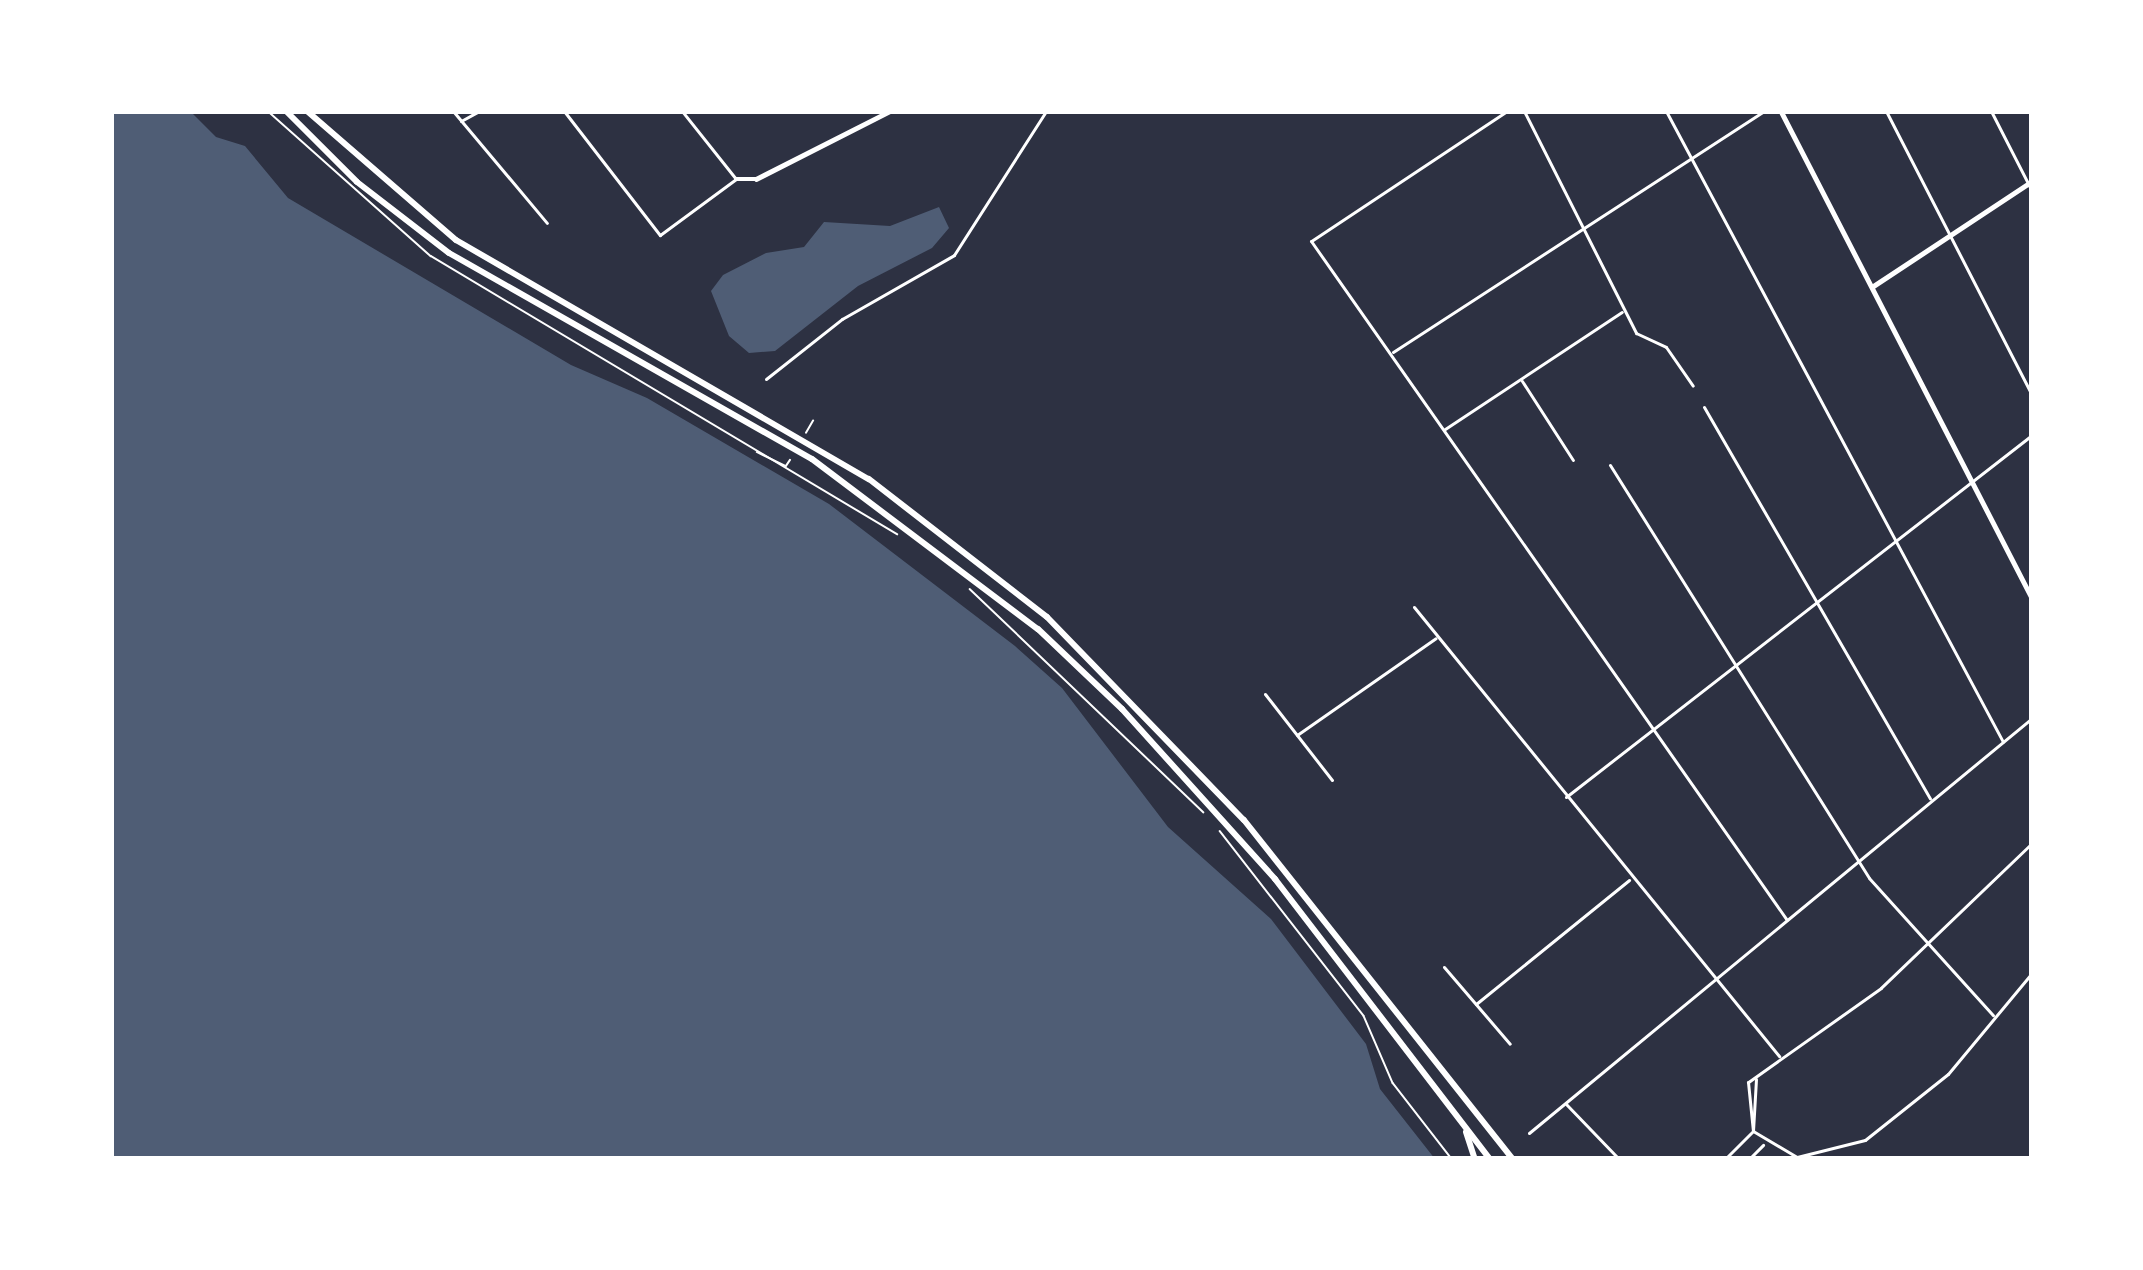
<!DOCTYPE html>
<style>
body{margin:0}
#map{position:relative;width:2143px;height:1270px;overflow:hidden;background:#2d3142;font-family:"Public Sans",sans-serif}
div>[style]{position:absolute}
.water>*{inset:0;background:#4f5d75}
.path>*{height:1.5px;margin:-0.75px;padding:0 0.75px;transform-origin:0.75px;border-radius:0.75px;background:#fff}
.minor>*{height:3px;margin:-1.5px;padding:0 1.5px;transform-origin:1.5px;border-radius:1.5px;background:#fff}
.tertiary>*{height:4.5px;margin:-2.25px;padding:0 2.25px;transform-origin:2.25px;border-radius:2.25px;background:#fff}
.motorway>*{height:6px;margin:-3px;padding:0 3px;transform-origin:3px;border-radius:3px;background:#fff}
span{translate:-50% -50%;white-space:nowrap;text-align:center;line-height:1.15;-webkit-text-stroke:12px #fff;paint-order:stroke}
.frame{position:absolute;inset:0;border:114px solid #fff;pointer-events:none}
</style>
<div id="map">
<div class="water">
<div style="clip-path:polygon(111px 111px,190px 111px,216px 137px,245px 146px,288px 198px,571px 365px,647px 398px,829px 504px,1015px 646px,1062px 688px,1168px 827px,1271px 919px,1366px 1044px,1380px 1089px,1435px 1159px,111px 1159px)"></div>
<div style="clip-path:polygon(939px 207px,949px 228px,932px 248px,858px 286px,775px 351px,749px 353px,729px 336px,711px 291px,723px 275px,766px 253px,804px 247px,824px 222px,890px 226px)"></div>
</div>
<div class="path">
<div style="left:268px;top:111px;width:218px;rotate:41.7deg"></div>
<div style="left:431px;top:256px;width:543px;rotate:30.82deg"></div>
<div style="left:806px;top:433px;width:14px;rotate:-60deg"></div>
<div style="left:757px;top:452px;width:32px;rotate:26deg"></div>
<div style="left:786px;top:466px;width:7px;rotate:-56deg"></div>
<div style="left:970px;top:589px;width:323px;rotate:43.7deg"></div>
<div style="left:1220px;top:831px;width:234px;rotate:52.1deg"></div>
<div style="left:1364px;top:1016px;width:73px;rotate:66.6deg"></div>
<div style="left:1393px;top:1083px;width:96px;rotate:52.2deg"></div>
</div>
<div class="minor">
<div style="left:453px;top:111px;width:146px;rotate:50deg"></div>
<div style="left:564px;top:111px;width:157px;rotate:52.3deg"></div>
<div style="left:660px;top:235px;width:94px;rotate:-36.4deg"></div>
<div style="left:736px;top:179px;width:87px;rotate:-128.5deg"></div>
<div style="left:1507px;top:111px;width:235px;rotate:146.4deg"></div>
<div style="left:1311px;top:241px;width:829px;rotate:54.97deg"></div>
<div style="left:1524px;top:111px;width:249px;rotate:63.2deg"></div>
<div style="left:1636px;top:333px;width:33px;rotate:25deg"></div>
<div style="left:1666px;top:347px;width:47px;rotate:55.3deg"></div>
<div style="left:1666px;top:111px;width:715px;rotate:61.89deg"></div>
<div style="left:1886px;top:111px;width:319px;rotate:62.8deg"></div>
<div style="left:1991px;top:111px;width:90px;rotate:62.9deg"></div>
<div style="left:461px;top:121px;width:21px;rotate:-29deg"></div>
<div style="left:1393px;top:352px;width:442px;rotate:-33deg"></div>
<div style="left:766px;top:379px;width:97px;rotate:-38.3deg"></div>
<div style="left:842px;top:319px;width:129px;rotate:-29.7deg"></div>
<div style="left:954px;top:255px;width:171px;rotate:-57.4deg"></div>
<div style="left:1522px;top:381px;width:94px;rotate:57.2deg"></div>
<div style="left:1704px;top:407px;width:452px;rotate:60deg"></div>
<div style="left:1445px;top:429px;width:212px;rotate:-33.5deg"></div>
<div style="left:1610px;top:465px;width:487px;rotate:57.9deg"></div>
<div style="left:1869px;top:878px;width:185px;rotate:47.9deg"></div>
<div style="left:1414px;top:607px;width:579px;rotate:50.89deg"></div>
<div style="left:1265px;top:694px;width:109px;rotate:52.1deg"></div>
<div style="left:1297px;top:735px;width:169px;rotate:-34.9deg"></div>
<div style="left:1566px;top:797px;width:590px;rotate:-37.84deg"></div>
<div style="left:2032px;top:843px;width:209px;rotate:136.2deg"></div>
<div style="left:1881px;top:988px;width:163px;rotate:144.7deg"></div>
<div style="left:1748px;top:1082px;width:49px;rotate:84.2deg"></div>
<div style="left:1753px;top:1131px;width:51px;rotate:30.6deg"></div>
<div style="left:1797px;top:1157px;width:70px;rotate:-14deg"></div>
<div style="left:1865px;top:1140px;width:106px;rotate:-38.5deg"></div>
<div style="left:1948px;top:1074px;width:131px;rotate:-50.3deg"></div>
<div style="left:1444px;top:967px;width:101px;rotate:49.4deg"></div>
<div style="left:1476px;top:1004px;width:197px;rotate:-39deg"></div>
<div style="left:2031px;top:1071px;width:3px;rotate:72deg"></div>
<div style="left:1566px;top:1104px;width:76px;rotate:46.1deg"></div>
<div style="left:1529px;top:1133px;width:652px;rotate:-39.52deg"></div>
<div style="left:1725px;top:1159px;width:40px;rotate:-45deg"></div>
<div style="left:1753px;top:1131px;width:52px;rotate:-86.7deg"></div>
<div style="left:1749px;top:1159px;width:20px;rotate:-45deg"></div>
</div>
<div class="tertiary">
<div style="left:1781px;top:111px;width:548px;rotate:62.73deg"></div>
<div style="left:736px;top:179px;width:20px"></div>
<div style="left:756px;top:179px;width:150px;rotate:-26.9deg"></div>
<div style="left:1872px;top:287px;width:192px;rotate:-33.5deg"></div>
</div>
<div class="motorway">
<div style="left:286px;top:111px;width:100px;rotate:45deg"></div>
<div style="left:357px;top:182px;width:116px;rotate:37.7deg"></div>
<div style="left:449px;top:253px;width:417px;rotate:29.6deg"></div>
<div style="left:812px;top:459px;width:283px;rotate:37deg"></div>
<div style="left:1038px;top:629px;width:116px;rotate:43.6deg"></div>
<div style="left:1122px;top:709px;width:229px;rotate:48deg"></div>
<div style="left:1275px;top:879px;width:353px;rotate:52.5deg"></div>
<div style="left:307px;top:111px;width:197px;rotate:40.9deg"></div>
<div style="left:456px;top:240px;width:477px;rotate:30.1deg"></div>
<div style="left:869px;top:479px;width:225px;rotate:37.8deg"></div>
<div style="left:1047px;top:617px;width:283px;rotate:45.9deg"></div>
<div style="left:1244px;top:820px;width:433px;rotate:51.6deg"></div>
<div style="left:1466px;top:1132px;width:28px;rotate:72deg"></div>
</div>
<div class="frame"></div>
</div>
